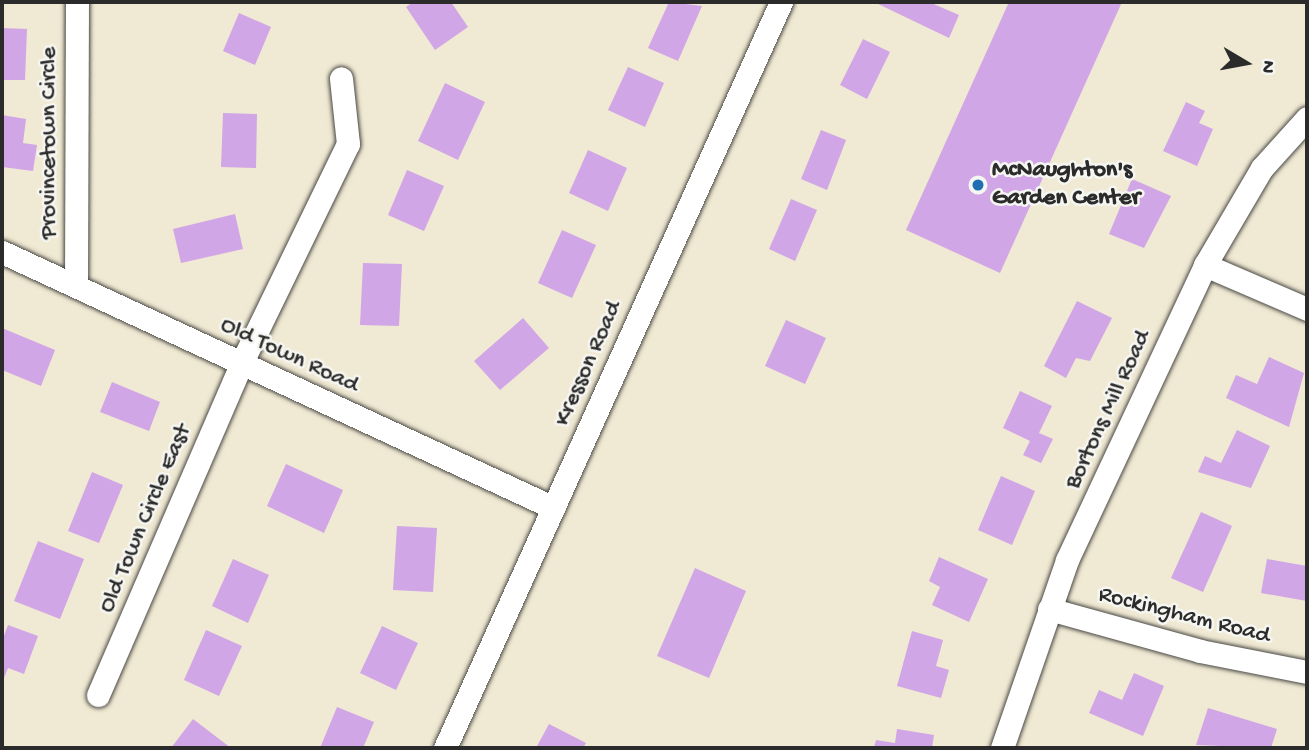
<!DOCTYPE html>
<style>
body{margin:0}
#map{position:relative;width:1309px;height:750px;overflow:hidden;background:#f0e9d3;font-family:"Gochi Hand",sans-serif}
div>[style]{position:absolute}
.building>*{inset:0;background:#d1a6e6}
.roads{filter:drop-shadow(0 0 2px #494844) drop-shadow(0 0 2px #494844)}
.minor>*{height:23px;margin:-11.5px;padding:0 11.5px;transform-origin:11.5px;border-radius:11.5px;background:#fff}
.dots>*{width:19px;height:19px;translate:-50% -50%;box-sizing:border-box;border:4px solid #f6f6f2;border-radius:50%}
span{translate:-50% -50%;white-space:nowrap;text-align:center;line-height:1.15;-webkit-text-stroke:5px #f6f6f2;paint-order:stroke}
.street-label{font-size:24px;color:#2b2b2b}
.poi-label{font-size:24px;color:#2b2b2b;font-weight:700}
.left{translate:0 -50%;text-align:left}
.frame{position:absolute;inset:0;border:4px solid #2b2b2b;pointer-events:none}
.north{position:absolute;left:1211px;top:28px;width:70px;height:70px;-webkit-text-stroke:5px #f6f6f2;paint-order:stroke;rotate:100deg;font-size:19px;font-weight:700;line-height:28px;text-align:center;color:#2b2b2b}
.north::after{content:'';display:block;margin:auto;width:24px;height:32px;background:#2b2b2b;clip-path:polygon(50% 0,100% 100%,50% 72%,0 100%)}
</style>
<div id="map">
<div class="building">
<div style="clip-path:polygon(413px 2px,451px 2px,468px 27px,435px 50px,406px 7px)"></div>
<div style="clip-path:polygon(669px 2px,702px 6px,678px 61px,648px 48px)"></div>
<div style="clip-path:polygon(874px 2px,929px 2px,959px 15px,949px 38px)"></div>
<div style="clip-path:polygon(1009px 2px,1122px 2px,1000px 273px,906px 230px)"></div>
<div style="clip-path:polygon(239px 13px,271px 27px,255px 65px,223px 51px)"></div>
<div style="clip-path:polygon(2px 28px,27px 29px,25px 80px,2px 80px)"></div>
<div style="clip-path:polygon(863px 39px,890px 52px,867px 99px,840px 85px)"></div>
<div style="clip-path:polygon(628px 67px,664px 83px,645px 127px,608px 110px)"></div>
<div style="clip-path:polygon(445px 83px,485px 102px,458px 160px,418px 141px)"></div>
<div style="clip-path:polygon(1186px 102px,1205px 111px,1199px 123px,1213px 129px,1197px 166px,1163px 151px)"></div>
<div style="clip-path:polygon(223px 113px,257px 114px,256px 168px,221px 167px)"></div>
<div style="clip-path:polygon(2px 115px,26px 119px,23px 143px,37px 145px,33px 171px,2px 167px)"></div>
<div style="clip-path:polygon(821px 130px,846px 140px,827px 190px,801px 179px)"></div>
<div style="clip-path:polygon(588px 150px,627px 168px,608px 211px,569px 193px)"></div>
<div style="clip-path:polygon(407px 170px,444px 186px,424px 231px,388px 215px)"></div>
<div style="clip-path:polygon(1132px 179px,1171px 196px,1144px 248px,1109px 234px)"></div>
<div style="clip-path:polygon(791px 199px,817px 210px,795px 261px,769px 249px)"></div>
<div style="clip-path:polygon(235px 214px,243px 249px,181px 263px,173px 229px)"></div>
<div style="clip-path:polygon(562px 230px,596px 245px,572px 298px,538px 283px)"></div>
<div style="clip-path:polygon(363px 263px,402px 264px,399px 326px,360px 325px)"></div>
<div style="clip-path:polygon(1077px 301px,1112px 318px,1090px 361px,1076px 358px,1066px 378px,1044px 366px)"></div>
<div style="clip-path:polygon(523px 318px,549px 348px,500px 390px,474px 361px)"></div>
<div style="clip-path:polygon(786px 320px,826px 338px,805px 384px,765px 366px)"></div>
<div style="clip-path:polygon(2px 328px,55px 350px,41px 386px,2px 370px)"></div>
<div style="clip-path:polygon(1269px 357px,1304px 373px,1289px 427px,1226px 398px,1236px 375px,1257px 384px)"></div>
<div style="clip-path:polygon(112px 382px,160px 402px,149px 431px,100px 412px)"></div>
<div style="clip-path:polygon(1020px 391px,1052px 406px,1039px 433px,1053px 439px,1041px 463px,1023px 455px,1030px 441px,1003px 428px)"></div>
<div style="clip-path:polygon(1237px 430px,1270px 446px,1251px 488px,1198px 472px,1205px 456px,1221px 463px)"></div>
<div style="clip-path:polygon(286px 464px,343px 490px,324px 533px,267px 506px)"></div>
<div style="clip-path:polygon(92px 472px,123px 485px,99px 543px,68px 531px)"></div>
<div style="clip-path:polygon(1001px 476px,1035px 491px,1012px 545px,978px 530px)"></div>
<div style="clip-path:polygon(1201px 512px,1232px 526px,1203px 592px,1171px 578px)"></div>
<div style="clip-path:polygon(397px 526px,437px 528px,433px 592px,393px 590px)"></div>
<div style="clip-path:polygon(38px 541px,84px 559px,60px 619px,14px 601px)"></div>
<div style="clip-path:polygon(939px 557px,988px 579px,969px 622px,932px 605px,940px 587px,929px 581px)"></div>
<div style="clip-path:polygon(233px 559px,269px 575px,248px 623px,212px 606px)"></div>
<div style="clip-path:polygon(1267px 559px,1307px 566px,1307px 601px,1261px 593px)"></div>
<div style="clip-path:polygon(695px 568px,746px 591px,709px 678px,657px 656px)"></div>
<div style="clip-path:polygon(8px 625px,38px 636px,24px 674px,8px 668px,4px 678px,2px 641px)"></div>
<div style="clip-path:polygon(382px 626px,418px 643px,396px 690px,360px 673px)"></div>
<div style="clip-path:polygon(206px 630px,242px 646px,219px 696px,184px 680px)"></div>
<div style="clip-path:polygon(912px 631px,943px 640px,936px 666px,949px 670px,941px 698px,897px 686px)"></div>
<div style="clip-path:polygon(1134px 673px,1164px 686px,1143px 736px,1089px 713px,1099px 690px,1122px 700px)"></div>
<div style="clip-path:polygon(337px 707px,374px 722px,363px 748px,320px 748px)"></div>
<div style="clip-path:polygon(1208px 708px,1277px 729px,1271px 748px,1196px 745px)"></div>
<div style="clip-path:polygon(193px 719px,231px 748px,171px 748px)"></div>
<div style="clip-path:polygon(549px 724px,586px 743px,583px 748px,536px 748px)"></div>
<div style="clip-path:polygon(897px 729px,934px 735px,932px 748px,874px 748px,876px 740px,895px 743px)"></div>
</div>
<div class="roads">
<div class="minor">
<div style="left:2px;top:252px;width:608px;rotate:24.88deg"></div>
<div style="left:1205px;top:265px;width:111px;rotate:23.3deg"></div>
<div style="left:76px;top:285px;width:283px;rotate:-89.8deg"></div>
<div style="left:1049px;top:609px;width:157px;rotate:15.5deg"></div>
<div style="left:1200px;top:651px;width:109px;rotate:11.1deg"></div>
<div style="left:98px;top:695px;width:361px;rotate:-66.6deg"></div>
<div style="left:241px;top:364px;width:245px;rotate:-64.1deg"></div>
<div style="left:348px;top:144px;width:66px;rotate:-96.1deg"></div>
<div style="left:445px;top:748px;width:818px;rotate:-65.75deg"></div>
<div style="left:1002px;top:748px;width:199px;rotate:-70.9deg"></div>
<div style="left:1067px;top:560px;width:326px;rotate:-64.9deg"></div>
<div style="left:1205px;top:265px;width:113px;rotate:-59.6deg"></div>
<div style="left:1262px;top:168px;width:67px;rotate:-48deg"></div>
</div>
</div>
<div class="dots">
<div style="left:978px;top:185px;background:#1f6fb2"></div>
</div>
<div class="street-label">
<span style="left:50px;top:143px;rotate:-90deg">Provincetown Circle</span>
<span style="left:289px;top:356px;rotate:25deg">Old Town Road</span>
<span style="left:589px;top:364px;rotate:-66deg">Kresson Road</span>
<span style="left:1109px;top:410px;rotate:-65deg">Bortons Mill Road</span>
<span style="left:146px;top:519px;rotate:-67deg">Old Town Circle East</span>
<span style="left:1184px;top:616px;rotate:14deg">Rockingham Road</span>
</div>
<div class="poi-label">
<span class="left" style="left:992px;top:185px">McNaughton's<br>Garden Center</span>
</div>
<div class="frame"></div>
<div class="north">N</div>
</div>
